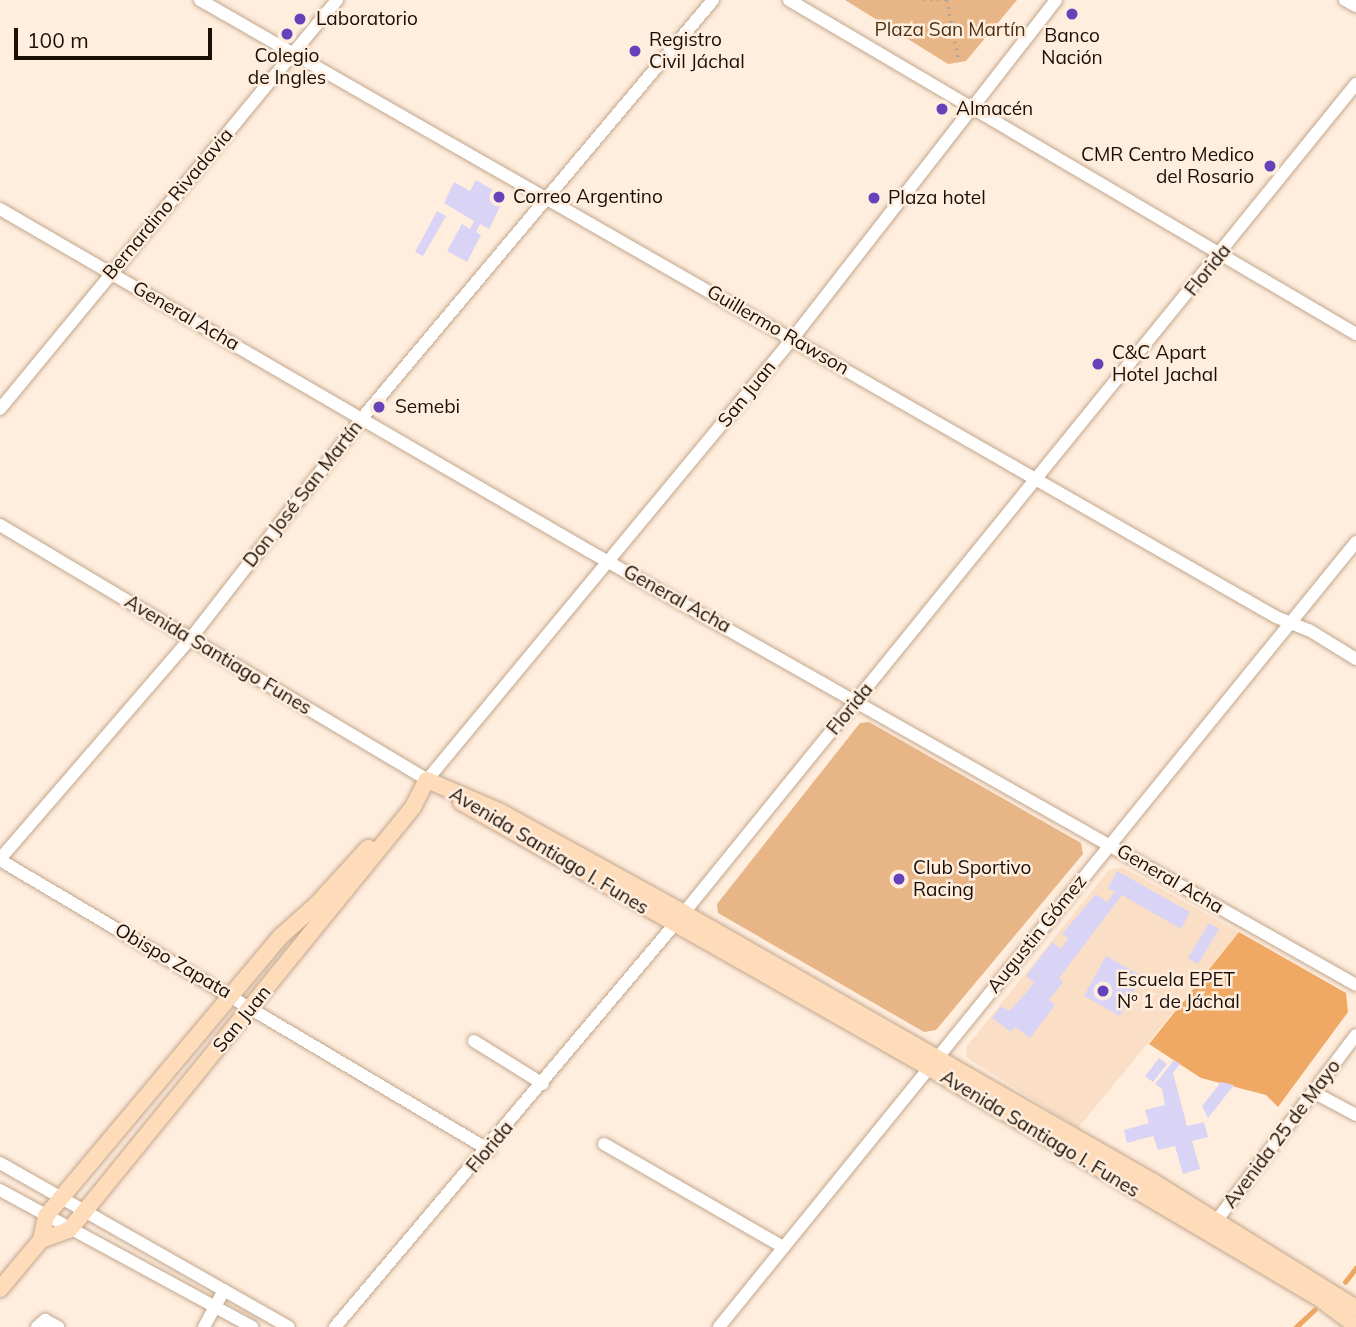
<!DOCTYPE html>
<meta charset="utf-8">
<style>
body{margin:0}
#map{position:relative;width:1356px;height:1327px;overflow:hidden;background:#ffeddd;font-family:Mulish,sans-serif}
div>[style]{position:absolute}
.built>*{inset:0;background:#fadec5}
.green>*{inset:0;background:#e7b586}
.forest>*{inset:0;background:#efa964}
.stream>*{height:4.5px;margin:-2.25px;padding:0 2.25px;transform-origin:2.25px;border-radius:2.25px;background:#eda762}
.building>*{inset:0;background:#d9d4f6}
.path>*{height:2.5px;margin-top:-1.25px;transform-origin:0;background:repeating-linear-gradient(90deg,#b3a496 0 2px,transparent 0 7px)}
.roads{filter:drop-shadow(0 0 2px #c2a78e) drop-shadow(0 0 2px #c2a78e)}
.minor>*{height:12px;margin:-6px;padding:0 6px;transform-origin:6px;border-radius:6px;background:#fff}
.major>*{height:16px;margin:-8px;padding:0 8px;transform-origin:8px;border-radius:8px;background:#fedbb9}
.dots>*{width:19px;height:19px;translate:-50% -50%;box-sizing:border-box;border:4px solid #ffeddd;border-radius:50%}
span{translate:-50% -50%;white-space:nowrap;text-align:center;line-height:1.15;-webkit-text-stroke:5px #ffeddd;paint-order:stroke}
.poi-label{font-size:19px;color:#190f07}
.left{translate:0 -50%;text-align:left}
.right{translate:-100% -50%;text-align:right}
.park-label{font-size:19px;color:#4e3114}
.street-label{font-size:19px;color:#190f07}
.scale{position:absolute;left:14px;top:28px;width:198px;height:32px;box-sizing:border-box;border:4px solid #190f07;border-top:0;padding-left:9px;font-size:21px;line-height:24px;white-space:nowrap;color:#190f07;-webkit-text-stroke:5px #ffeddd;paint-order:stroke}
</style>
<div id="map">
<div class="built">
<div style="clip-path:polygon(1122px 867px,1239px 932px,1078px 1128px,966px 1057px,967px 1046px,1109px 870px)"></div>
</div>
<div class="green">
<div style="clip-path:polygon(845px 0,1017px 0,966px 61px,948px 64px)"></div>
<div style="clip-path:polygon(869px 722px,1081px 843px,1083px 854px,936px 1030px,924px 1032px,718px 913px,717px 904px,860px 723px)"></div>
</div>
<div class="forest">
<div style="clip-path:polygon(1239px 932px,1346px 993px,1348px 1012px,1278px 1107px,1266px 1095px,1201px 1078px,1149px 1044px)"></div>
</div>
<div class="stream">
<div style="left:1345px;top:1282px;width:18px;rotate:-52deg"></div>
<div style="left:1296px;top:1327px;width:25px;rotate:-43deg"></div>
</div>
<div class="building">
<div style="clip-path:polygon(476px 180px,505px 197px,489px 229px,480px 224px,476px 232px,481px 235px,467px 262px,447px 251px,462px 224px,470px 229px,474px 221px,444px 203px,454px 182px,470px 191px)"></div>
<div style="clip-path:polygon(437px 211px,446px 216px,423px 256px,415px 252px)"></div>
<div style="clip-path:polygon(1117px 871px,1190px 912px,1181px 929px,1122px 895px,1059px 978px,1063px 982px,1049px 1000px,1055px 1005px,1030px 1038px,1015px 1027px,1011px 1032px,992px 1018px,1001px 1006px,1009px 1011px,1027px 992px,1034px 982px,1026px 976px,1052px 942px,1061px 949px,1068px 938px,1062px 934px,1096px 894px,1107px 902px,1115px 892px,1108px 888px)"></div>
<div style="clip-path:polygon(1209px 923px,1219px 929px,1198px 964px,1188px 958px)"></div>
<div style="clip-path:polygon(1106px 956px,1142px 976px,1120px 1016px,1084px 996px)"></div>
<div style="clip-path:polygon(1159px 1058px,1167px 1064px,1153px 1082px,1145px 1076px)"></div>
<div style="clip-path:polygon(1174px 1060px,1180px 1064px,1173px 1073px,1187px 1126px,1204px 1122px,1208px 1137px,1192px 1141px,1200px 1169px,1183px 1174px,1175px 1146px,1158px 1150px,1153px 1136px,1127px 1143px,1124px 1130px,1149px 1123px,1145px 1110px,1165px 1105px,1162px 1089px,1155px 1084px)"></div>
<div style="clip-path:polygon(1221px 1082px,1234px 1085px,1208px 1118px,1202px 1106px)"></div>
</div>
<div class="path">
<div style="left:923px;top:0;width:27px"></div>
<div style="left:947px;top:0;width:63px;rotate:79deg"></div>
</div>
<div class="roads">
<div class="minor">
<div style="left:200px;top:0;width:1240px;rotate:29.83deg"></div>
<div style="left:1276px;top:617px;width:35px;rotate:22deg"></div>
<div style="left:1309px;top:630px;width:55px;rotate:31.7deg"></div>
<div style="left:789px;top:0;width:658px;rotate:30.5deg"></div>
<div style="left:1345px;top:0;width:13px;rotate:29deg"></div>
<div style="left:0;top:209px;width:681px;rotate:30.14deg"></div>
<div style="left:589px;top:551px;width:881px;rotate:29.5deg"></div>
<div style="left:0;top:409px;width:530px;rotate:-50.51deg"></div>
<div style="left:0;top:525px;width:497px;rotate:30.8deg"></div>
<div style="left:427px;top:780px;width:574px;rotate:-50.37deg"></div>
<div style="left:793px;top:338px;width:428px;rotate:-52.1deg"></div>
<div style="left:0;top:859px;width:292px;rotate:-49.2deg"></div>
<div style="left:191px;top:638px;width:280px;rotate:-52.1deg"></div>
<div style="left:363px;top:417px;width:544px;rotate:-49.99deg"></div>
<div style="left:0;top:860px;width:569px;rotate:30.67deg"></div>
<div style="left:474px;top:1041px;width:81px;rotate:31.9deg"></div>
<div style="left:1313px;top:1092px;width:49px;rotate:28.1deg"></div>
<div style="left:604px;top:1144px;width:207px;rotate:29.9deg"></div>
<div style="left:0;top:1163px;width:332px;rotate:29.6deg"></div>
<div style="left:0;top:1190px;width:287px;rotate:28.5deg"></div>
<div style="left:1211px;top:1228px;width:241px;rotate:-53.1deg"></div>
<div style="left:37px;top:1327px;width:11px;rotate:-41deg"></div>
<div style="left:45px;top:1320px;width:15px;rotate:28deg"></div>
<div style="left:204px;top:1327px;width:42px;rotate:-61.6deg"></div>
<div style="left:335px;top:1327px;width:526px;rotate:-49.86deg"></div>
<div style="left:674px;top:925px;width:1083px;rotate:-50.96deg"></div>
<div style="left:719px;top:1327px;width:1011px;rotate:-50.94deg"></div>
</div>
<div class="major">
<div style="left:427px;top:780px;width:81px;rotate:23.4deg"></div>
<div style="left:501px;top:812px;width:209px;rotate:28.9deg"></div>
<div style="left:684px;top:913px;width:539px;rotate:29.8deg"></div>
<div style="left:1152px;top:1181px;width:240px;rotate:31.9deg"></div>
<div style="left:461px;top:802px;width:537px;rotate:29.57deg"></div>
<div style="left:928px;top:1067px;width:459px;rotate:30.6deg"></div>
<div style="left:1323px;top:1301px;width:41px;rotate:37.1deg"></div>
<div style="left:41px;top:1240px;width:25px;rotate:-78deg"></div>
<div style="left:46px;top:1216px;width:23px;rotate:-50deg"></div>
<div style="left:61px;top:1198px;width:341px;rotate:-50deg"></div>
<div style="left:280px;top:937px;width:50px;rotate:-41.7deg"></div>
<div style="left:317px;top:904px;width:76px;rotate:-47.7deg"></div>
<div style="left:0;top:1289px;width:64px;rotate:-50.1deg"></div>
<div style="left:41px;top:1240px;width:30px;rotate:-20deg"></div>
<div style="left:69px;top:1230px;width:23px;rotate:-50deg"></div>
<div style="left:84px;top:1212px;width:522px;rotate:-50.91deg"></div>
<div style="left:413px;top:807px;width:30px;rotate:-63deg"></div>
</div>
</div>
<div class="dots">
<div style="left:1072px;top:14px;background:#6542ba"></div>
<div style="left:300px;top:19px;background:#6542ba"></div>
<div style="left:287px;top:34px;background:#6542ba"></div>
<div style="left:635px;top:51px;background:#6542ba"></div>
<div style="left:942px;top:109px;background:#6542ba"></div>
<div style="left:1270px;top:166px;background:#6542ba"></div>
<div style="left:499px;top:197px;background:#6542ba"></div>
<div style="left:874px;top:198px;background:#6542ba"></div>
<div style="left:1098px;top:364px;background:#6542ba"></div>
<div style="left:379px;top:407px;background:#6542ba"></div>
<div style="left:899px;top:879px;background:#6542ba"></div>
<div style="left:1103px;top:991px;background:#6542ba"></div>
</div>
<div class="poi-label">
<span class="left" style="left:316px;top:19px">Laboratorio</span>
<span style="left:1072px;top:47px">Banco<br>Nación</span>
<span class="left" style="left:649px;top:51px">Registro<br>Civil Jáchal</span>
<span style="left:287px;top:67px">Colegio<br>de Ingles</span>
<span class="left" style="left:956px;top:109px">Almacén</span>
<span class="right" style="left:1254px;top:166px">CMR Centro Medico<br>del Rosario</span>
<span class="left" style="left:513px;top:197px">Correo Argentino</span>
<span class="left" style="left:888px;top:198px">Plaza hotel</span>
<span class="left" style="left:1112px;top:364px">C&amp;C Apart<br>Hotel Jachal</span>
<span class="left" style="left:395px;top:407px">Semebi</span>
<span class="left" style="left:913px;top:879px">Club Sportivo<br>Racing</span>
<span class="left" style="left:1117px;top:991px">Escuela EPET<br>Nº 1 de Jáchal</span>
</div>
<div class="park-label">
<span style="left:950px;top:30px">Plaza San Martín</span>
</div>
<div class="street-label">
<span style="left:168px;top:204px;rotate:-50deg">Bernardino Rivadavia</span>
<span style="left:1208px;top:270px;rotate:-51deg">Florida</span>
<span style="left:186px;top:316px;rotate:30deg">General Acha</span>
<span style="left:778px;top:330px;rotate:30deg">Guillermo Rawson</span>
<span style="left:747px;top:394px;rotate:-51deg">San Juan</span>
<span style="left:303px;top:494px;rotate:-52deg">Don José San Martín</span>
<span style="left:677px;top:599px;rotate:29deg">General Acha</span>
<span style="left:218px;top:655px;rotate:31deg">Avenida Santiago Funes</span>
<span style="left:850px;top:709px;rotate:-51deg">Florida</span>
<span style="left:549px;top:851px;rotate:31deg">Avenida Santiago I. Funes</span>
<span style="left:1170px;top:879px;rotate:30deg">General Acha</span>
<span style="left:1037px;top:934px;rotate:-51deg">Augustin Gómez</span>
<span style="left:173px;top:961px;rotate:30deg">Obispo Zapata</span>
<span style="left:242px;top:1019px;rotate:-51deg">San Juan</span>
<span style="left:1040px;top:1134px;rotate:31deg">Avenida Santiago I. Funes</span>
<span style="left:1282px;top:1134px;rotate:-53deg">Avenida 25 de Mayo</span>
<span style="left:490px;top:1147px;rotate:-50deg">Florida</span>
</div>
<div class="scale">100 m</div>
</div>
